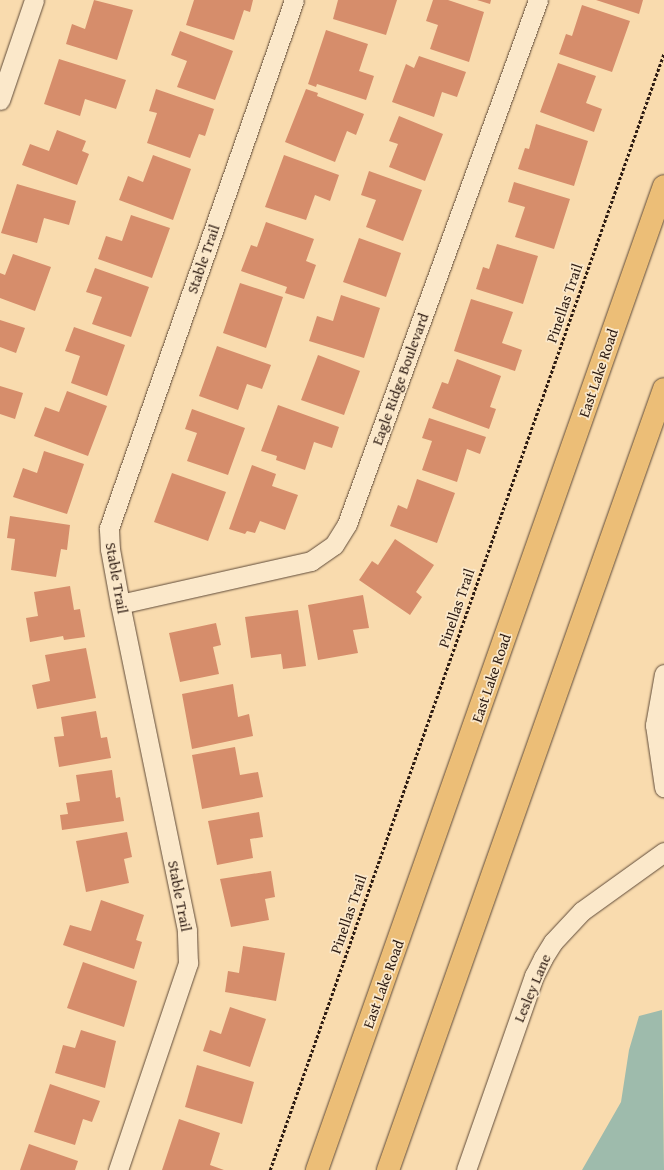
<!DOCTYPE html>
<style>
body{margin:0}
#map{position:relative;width:664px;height:1170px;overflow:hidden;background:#f9dbae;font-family:"Gentium Book Plus",serif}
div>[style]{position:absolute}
.water>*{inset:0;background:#9ebbac}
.building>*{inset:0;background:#d68d6b}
.path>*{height:2.5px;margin-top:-1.25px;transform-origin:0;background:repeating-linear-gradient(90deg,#2d1b12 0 3px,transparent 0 5px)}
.roads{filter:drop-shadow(0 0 1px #604b39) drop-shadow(0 0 1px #604b39)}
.minor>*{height:19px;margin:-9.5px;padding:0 9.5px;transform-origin:9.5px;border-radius:9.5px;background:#fbe8ca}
.major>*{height:22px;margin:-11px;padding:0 11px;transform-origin:11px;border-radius:11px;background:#ecbe77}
span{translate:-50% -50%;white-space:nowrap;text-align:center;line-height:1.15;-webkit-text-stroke:3.5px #fbe8ca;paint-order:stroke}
.street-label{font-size:15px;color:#2d1b12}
</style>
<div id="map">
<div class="water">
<div style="clip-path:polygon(662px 1010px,664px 1170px,582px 1170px,621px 1102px,629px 1050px,639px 1016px)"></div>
</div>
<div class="building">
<div style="clip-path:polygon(94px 0,133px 10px,117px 60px,66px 44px,72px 24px,85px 29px)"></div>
<div style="clip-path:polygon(194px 0,253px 0,250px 12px,244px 10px,234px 40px,186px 25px)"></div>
<div style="clip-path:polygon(338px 0,397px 0,386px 35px,333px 19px)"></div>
<div style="clip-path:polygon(433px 0,448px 0,484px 12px,469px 62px,430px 49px,438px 25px,426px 21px)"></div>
<div style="clip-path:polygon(477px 0,491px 0,490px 4px)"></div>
<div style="clip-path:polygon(596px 0,643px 0,639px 14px)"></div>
<div style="clip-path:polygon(582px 5px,630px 21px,612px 72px,559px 54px,566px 34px,572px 36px)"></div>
<div style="clip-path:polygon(326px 30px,368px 44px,359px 71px,374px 76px,366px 100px,317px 84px,316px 87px,308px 84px)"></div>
<div style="clip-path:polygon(180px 31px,233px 51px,215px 100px,177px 87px,187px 61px,171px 55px)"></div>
<div style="clip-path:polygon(419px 56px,466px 72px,457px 97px,442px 92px,434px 117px,392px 102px,406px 64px,414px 68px)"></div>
<div style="clip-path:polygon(59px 59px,126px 80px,116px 109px,85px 99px,80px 116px,44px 104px)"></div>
<div style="clip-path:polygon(558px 63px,596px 76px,586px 103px,602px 109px,594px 132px,540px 112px)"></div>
<div style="clip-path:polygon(156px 89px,214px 109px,205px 136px,199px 134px,190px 158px,147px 143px,157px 113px,149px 111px)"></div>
<div style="clip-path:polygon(306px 89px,318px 93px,317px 96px,364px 114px,356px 135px,347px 131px,335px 162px,285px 142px)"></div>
<div style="clip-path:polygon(399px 116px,443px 134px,425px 181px,389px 167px,398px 144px,389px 141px)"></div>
<div style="clip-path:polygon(536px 124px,588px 141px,574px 186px,518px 169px,525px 148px,529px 149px)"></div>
<div style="clip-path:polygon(57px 130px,86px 141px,82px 151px,89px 154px,77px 185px,22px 165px,30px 144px,49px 151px)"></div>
<div style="clip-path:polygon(153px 155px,191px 169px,173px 220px,119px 200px,128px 176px,143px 182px)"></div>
<div style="clip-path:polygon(284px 155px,339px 175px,330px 201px,315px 195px,306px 220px,265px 207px)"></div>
<div style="clip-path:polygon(369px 171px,422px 190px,403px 241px,366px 227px,376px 200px,361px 195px)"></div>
<div style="clip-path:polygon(514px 182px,570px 199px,554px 249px,515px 237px,525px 207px,508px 202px)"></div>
<div style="clip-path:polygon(17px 184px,76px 201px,69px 225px,44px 218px,37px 243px,1px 233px)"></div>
<div style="clip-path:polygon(131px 215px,170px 228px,152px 278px,98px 259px,106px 236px,122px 241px)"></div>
<div style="clip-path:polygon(266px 222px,314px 239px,306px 261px,316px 265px,304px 299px,285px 293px,287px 287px,241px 271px,251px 245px,257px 247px)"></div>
<div style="clip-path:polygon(359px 238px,401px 253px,386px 297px,343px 282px)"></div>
<div style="clip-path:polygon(497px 244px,538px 256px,523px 304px,476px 289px,483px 267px,489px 269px)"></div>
<div style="clip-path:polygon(13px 254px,51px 267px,35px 311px,0 298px,0 273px,5px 275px)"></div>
<div style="clip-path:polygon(95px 268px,149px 287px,131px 337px,92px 324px,102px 297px,86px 292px)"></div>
<div style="clip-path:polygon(240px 283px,283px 297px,266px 348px,223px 333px)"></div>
<div style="clip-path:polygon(341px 295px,380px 308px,364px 358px,309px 341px,317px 316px,333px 321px)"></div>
<div style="clip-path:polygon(471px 299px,513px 312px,502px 343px,522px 350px,515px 371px,454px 351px)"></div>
<div style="clip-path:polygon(0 320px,25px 328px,16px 353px,0 347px)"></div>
<div style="clip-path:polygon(74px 327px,125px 345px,107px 396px,71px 383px,80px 356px,65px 351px)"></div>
<div style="clip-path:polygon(217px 346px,271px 365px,262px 389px,247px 384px,238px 410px,199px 396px)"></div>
<div style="clip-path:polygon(318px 355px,360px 371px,344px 415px,301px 400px)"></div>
<div style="clip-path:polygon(457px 359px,501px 376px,490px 407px,496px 409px,489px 429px,432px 408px,442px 382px,448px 384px)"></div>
<div style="clip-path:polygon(0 386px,23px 393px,15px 419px,0 414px)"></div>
<div style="clip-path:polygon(67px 391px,107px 406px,88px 456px,34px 436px,45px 407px,59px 412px)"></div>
<div style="clip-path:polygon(278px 405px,339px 427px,332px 448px,314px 442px,305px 470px,276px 460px,277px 456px,261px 451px)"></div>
<div style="clip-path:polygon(192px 409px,245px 428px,228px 475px,187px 461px,197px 433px,185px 429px)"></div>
<div style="clip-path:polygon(429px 418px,486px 437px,480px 454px,467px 449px,457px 482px,422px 470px,432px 441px,422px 438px)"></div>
<div style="clip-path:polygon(44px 451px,84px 464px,67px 514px,13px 497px,23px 468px,37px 473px)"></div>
<div style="clip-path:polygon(252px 465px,276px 474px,272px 486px,298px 495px,285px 530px,260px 521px,255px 533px,247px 531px,245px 534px,229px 529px)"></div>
<div style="clip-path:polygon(172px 473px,226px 492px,208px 541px,154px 522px)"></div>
<div style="clip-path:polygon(417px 479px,455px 493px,437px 543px,390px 526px,398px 505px,407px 509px)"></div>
<div style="clip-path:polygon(10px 516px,70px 525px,67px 550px,61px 549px,56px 577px,11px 570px,15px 539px,7px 538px)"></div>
<div style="clip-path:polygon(395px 539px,434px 565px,416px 592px,422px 597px,410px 615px,359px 580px,372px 561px,378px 565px)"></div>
<div style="clip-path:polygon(70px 586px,74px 610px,80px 609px,85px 637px,64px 640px,63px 636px,30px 642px,26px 618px,38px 616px,34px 592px)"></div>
<div style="clip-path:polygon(363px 595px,369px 628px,353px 630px,358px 653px,318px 660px,308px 605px)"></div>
<div style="clip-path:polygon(298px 610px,306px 666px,283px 669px,281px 654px,251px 658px,245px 617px)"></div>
<div style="clip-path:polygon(216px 623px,221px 645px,213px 647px,219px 674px,180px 682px,169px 633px)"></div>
<div style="clip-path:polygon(86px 648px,96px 698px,37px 709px,32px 685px,50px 681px,45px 655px)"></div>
<div style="clip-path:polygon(233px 684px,238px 717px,249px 714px,253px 736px,192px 749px,182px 694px)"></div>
<div style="clip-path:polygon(96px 711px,101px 738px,107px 737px,111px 758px,59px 767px,54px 737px,64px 736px,61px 717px)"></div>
<div style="clip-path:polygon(235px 747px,240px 775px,258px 772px,263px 797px,202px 809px,192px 755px)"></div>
<div style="clip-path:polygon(112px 770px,116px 798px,120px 797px,124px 821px,62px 830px,60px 815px,68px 814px,66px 803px,80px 801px,76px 775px)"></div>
<div style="clip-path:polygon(259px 812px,263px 837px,250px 839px,253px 858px,217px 865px,208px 821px)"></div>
<div style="clip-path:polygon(127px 832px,132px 857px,124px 859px,129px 883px,86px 892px,76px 841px)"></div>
<div style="clip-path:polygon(271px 871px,275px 897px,265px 899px,269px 920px,231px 927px,220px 879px)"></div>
<div style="clip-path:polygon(101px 900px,144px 915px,136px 940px,142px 942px,134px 969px,63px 945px,70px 925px,91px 931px)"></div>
<div style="clip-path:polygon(243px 946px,285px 953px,276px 1001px,225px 992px,228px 971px,239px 973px)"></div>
<div style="clip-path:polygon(83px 962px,137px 981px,124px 1027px,67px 1008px)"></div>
<div style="clip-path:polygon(230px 1007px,266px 1019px,250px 1067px,203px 1051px,210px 1030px,221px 1034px)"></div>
<div style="clip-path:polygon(81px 1030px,116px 1041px,105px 1088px,55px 1073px,63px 1045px,75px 1048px)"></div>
<div style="clip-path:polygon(197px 1065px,254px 1082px,242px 1124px,185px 1107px)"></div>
<div style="clip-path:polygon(50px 1084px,100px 1101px,92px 1122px,83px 1119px,75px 1145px,34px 1132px)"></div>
<div style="clip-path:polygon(179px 1119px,220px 1133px,210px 1165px,224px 1170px,162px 1170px)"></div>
<div style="clip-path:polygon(29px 1144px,78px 1161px,75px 1170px,20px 1170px)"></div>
</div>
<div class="path">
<div style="left:270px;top:1170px;width:1184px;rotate:-70.57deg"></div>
</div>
<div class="roads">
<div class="minor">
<div style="left:0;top:100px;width:106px;rotate:-71.2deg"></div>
<div style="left:120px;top:604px;width:196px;rotate:-12.7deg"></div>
<div style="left:311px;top:561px;width:28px;rotate:-35deg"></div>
<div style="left:334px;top:545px;width:25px;rotate:-58deg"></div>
<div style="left:347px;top:524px;width:558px;rotate:-69.97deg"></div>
<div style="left:664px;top:674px;width:52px;rotate:100deg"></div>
<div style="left:655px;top:725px;width:63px;rotate:81.7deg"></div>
<div style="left:118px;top:1170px;width:219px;rotate:-71.3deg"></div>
<div style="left:188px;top:963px;width:33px;rotate:-92deg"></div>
<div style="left:187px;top:930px;width:333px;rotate:-101.6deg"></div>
<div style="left:120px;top:604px;width:56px;rotate:-100.3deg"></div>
<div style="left:110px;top:549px;width:21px;rotate:-93deg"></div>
<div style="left:109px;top:528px;width:559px;rotate:-70.69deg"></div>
<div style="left:466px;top:1170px;width:206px;rotate:-70.7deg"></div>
<div style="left:534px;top:976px;width:20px;rotate:-63deg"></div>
<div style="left:543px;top:958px;width:19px;rotate:-58deg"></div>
<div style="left:553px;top:942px;width:42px;rotate:-46.9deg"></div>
<div style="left:582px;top:911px;width:101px;rotate:-35.7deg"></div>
</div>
<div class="major">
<div style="left:317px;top:1170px;width:1043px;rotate:-70.58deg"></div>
<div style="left:388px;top:1170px;width:828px;rotate:-70.54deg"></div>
</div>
</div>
<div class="street-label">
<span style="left:203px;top:259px;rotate:-71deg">Stable Trail</span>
<span style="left:564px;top:303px;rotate:-71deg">Pinellas Trail</span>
<span style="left:598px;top:373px;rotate:-71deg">East Lake Road</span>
<span style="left:400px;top:379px;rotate:-70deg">Eagle Ridge Boulevard</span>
<span style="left:117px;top:578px;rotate:80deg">Stable Trail</span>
<span style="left:456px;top:608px;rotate:-71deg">Pinellas Trail</span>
<span style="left:491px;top:678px;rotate:-71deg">East Lake Road</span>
<span style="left:180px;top:896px;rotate:79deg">Stable Trail</span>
<span style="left:348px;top:914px;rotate:-71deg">Pinellas Trail</span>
<span style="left:383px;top:984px;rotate:-70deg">East Lake Road</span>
<span style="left:532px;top:988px;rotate:-67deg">Lesley Lane</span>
</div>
</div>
